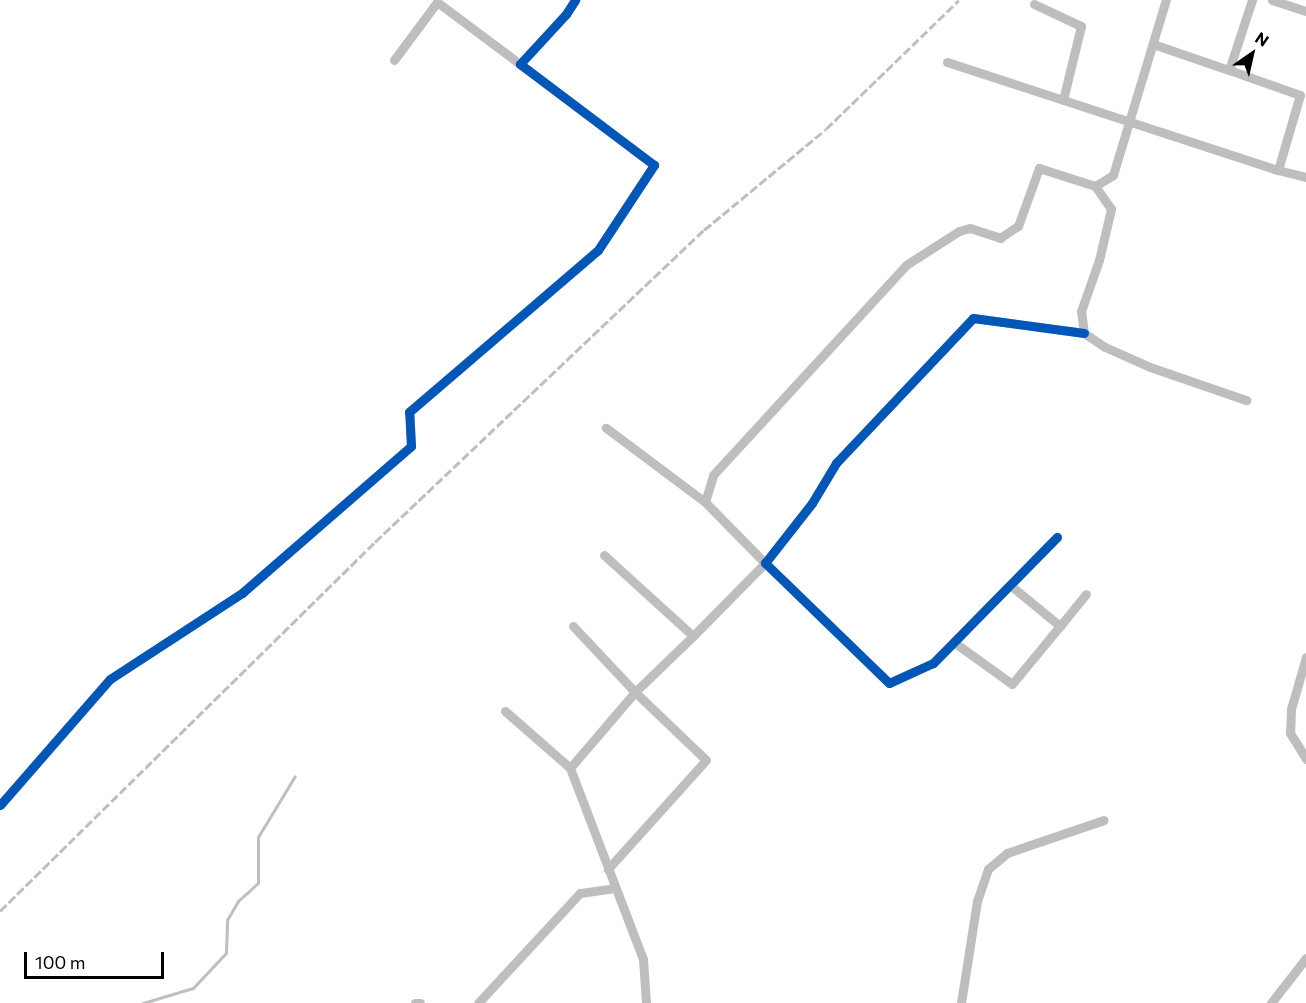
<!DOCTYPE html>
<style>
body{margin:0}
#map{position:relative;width:1306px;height:1003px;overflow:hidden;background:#fff;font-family:Commissioner,sans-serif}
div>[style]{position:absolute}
.stream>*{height:3px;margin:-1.5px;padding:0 1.5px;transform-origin:1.5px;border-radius:1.5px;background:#bfbfbf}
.minor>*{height:9px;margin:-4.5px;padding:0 4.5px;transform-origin:4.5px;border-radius:4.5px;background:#bebebe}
.rail>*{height:3px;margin-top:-1.5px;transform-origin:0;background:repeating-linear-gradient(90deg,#bebebe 0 9px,transparent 0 12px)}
.cycleway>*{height:9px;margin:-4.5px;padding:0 4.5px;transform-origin:4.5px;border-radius:4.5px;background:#0057b8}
span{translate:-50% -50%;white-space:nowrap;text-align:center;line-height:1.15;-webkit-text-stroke:6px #fff;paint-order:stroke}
.north{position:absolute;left:1222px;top:24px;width:60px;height:60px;-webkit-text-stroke:4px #fff;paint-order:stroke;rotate:34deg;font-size:16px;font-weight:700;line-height:24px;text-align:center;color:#000}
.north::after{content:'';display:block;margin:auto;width:21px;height:27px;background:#000;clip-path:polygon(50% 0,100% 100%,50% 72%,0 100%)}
.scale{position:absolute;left:24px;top:952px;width:140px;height:27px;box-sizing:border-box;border:3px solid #000;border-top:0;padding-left:8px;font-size:18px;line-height:21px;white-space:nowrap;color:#000;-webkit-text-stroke:4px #fff;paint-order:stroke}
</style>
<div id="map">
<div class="stream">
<div style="left:143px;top:1003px;width:52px;rotate:-16.7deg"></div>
<div style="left:193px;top:988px;width:48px;rotate:-46.7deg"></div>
<div style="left:226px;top:953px;width:33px;rotate:-88deg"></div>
<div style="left:227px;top:920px;width:22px;rotate:-60deg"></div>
<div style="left:238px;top:901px;width:27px;rotate:-42deg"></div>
<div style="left:258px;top:883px;width:46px;rotate:-90deg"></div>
<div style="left:258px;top:837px;width:71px;rotate:-58.8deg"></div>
</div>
<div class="minor">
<div style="left:1272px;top:0;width:36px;rotate:18deg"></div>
<div style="left:1034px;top:4px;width:52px;rotate:25.1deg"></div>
<div style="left:1081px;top:26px;width:76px;rotate:103.7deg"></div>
<div style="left:1153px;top:44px;width:80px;rotate:18.9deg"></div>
<div style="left:1229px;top:70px;width:74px;rotate:-71.8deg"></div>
<div style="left:394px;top:60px;width:72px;rotate:-53.4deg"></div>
<div style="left:437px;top:2px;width:104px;rotate:36.8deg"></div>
<div style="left:947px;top:62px;width:348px;rotate:18.1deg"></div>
<div style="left:1278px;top:170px;width:78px;rotate:-73.7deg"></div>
<div style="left:1300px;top:95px;width:75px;rotate:-160.6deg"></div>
<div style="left:1278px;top:170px;width:29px;rotate:14deg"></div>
<div style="left:1095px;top:186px;width:28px;rotate:55deg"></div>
<div style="left:1111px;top:209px;width:52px;rotate:103.2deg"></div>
<div style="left:1099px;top:260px;width:54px;rotate:109.4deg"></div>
<div style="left:1081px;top:311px;width:22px;rotate:82deg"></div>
<div style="left:1084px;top:333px;width:25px;rotate:34deg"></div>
<div style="left:1105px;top:347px;width:49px;rotate:24deg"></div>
<div style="left:1150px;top:367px;width:102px;rotate:19deg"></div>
<div style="left:705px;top:502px;width:28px;rotate:-73deg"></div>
<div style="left:713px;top:475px;width:285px;rotate:-47.4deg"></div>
<div style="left:906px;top:265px;width:63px;rotate:-32.7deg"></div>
<div style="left:959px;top:231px;width:11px;rotate:-15deg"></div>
<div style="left:970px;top:228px;width:32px;rotate:18deg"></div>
<div style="left:1000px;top:238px;width:22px;rotate:-34deg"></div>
<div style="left:1018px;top:226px;width:62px;rotate:-70.1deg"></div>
<div style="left:1039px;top:168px;width:59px;rotate:17.8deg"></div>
<div style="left:1095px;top:186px;width:21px;rotate:-31deg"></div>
<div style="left:1113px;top:175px;width:183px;rotate:-73.2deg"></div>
<div style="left:1057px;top:537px;width:177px;rotate:134.5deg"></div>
<div style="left:933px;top:663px;width:48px;rotate:155.6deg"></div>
<div style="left:889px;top:683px;width:173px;rotate:-135.9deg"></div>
<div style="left:765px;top:563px;width:76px;rotate:-51.9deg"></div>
<div style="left:812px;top:503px;width:47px;rotate:-59deg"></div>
<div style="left:836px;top:463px;width:199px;rotate:-46.6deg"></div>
<div style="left:973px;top:318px;width:112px;rotate:7.7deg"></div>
<div style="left:604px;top:555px;width:120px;rotate:42.3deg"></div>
<div style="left:693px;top:636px;width:103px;rotate:-45.4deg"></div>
<div style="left:765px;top:563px;width:86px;rotate:-134.5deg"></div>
<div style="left:705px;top:502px;width:124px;rotate:-143.2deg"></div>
<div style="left:1010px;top:585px;width:65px;rotate:39.4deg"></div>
<div style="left:1060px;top:626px;width:41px;rotate:-50.9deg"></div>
<div style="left:573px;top:626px;width:91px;rotate:46.8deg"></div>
<div style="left:635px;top:692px;width:81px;rotate:-44deg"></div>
<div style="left:955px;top:643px;width:70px;rotate:35.7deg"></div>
<div style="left:1012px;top:684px;width:75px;rotate:-50.4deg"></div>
<div style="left:1306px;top:657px;width:54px;rotate:106.1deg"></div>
<div style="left:1291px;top:709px;width:24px;rotate:92deg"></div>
<div style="left:1290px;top:733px;width:31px;rotate:58deg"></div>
<div style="left:505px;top:711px;width:86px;rotate:41.2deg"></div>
<div style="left:570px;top:768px;width:204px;rotate:69.1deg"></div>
<div style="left:643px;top:959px;width:44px;rotate:86.1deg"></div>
<div style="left:570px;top:768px;width:100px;rotate:-49.5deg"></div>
<div style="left:635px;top:692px;width:98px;rotate:43.8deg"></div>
<div style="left:706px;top:760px;width:147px;rotate:132deg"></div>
<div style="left:0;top:805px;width:167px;rotate:-48.9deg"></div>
<div style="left:110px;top:679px;width:158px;rotate:-33.1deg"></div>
<div style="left:242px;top:593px;width:224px;rotate:-41deg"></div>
<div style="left:411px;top:446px;width:34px;rotate:-93deg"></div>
<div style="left:409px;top:412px;width:249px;rotate:-40.6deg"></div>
<div style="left:598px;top:250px;width:102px;rotate:-56.6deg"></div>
<div style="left:654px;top:165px;width:168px;rotate:-143deg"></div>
<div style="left:520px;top:64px;width:68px;rotate:-47.4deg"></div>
<div style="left:566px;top:14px;width:17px;rotate:-57deg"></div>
<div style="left:415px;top:1003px;width:5px"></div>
<div style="left:478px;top:1003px;width:150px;rotate:-47.2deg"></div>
<div style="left:580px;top:893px;width:35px;rotate:-8deg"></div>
<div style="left:961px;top:1003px;width:103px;rotate:-81.1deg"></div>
<div style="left:977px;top:901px;width:34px;rotate:-71deg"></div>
<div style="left:988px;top:869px;width:25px;rotate:-40deg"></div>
<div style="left:1007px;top:853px;width:102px;rotate:-18.8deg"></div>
<div style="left:1271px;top:1003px;width:57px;rotate:-52.1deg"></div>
</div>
<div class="rail">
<div style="left:0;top:911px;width:526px;rotate:-44.54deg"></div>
<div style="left:375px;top:542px;width:453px;rotate:-43.5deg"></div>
<div style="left:704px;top:230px;width:158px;rotate:-39.6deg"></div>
<div style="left:826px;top:129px;width:185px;rotate:-44.1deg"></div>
</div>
<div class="cycleway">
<div style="left:1057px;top:537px;width:177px;rotate:134.5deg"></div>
<div style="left:933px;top:663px;width:48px;rotate:155.6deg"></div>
<div style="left:889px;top:683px;width:173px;rotate:-135.9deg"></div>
<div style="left:765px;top:563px;width:76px;rotate:-51.9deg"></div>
<div style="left:812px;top:503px;width:47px;rotate:-59deg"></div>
<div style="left:836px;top:463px;width:199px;rotate:-46.6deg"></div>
<div style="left:973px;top:318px;width:112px;rotate:7.7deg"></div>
<div style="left:0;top:805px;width:167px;rotate:-48.9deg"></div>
<div style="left:110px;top:679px;width:158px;rotate:-33.1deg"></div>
<div style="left:242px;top:593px;width:224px;rotate:-41deg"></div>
<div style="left:411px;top:446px;width:34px;rotate:-93deg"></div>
<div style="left:409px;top:412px;width:249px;rotate:-40.6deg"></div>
<div style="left:598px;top:250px;width:102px;rotate:-56.6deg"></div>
<div style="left:654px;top:165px;width:168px;rotate:-143deg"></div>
<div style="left:520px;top:64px;width:68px;rotate:-47.4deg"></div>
<div style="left:566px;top:14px;width:17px;rotate:-57deg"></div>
</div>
<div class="north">N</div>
<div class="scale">100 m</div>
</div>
